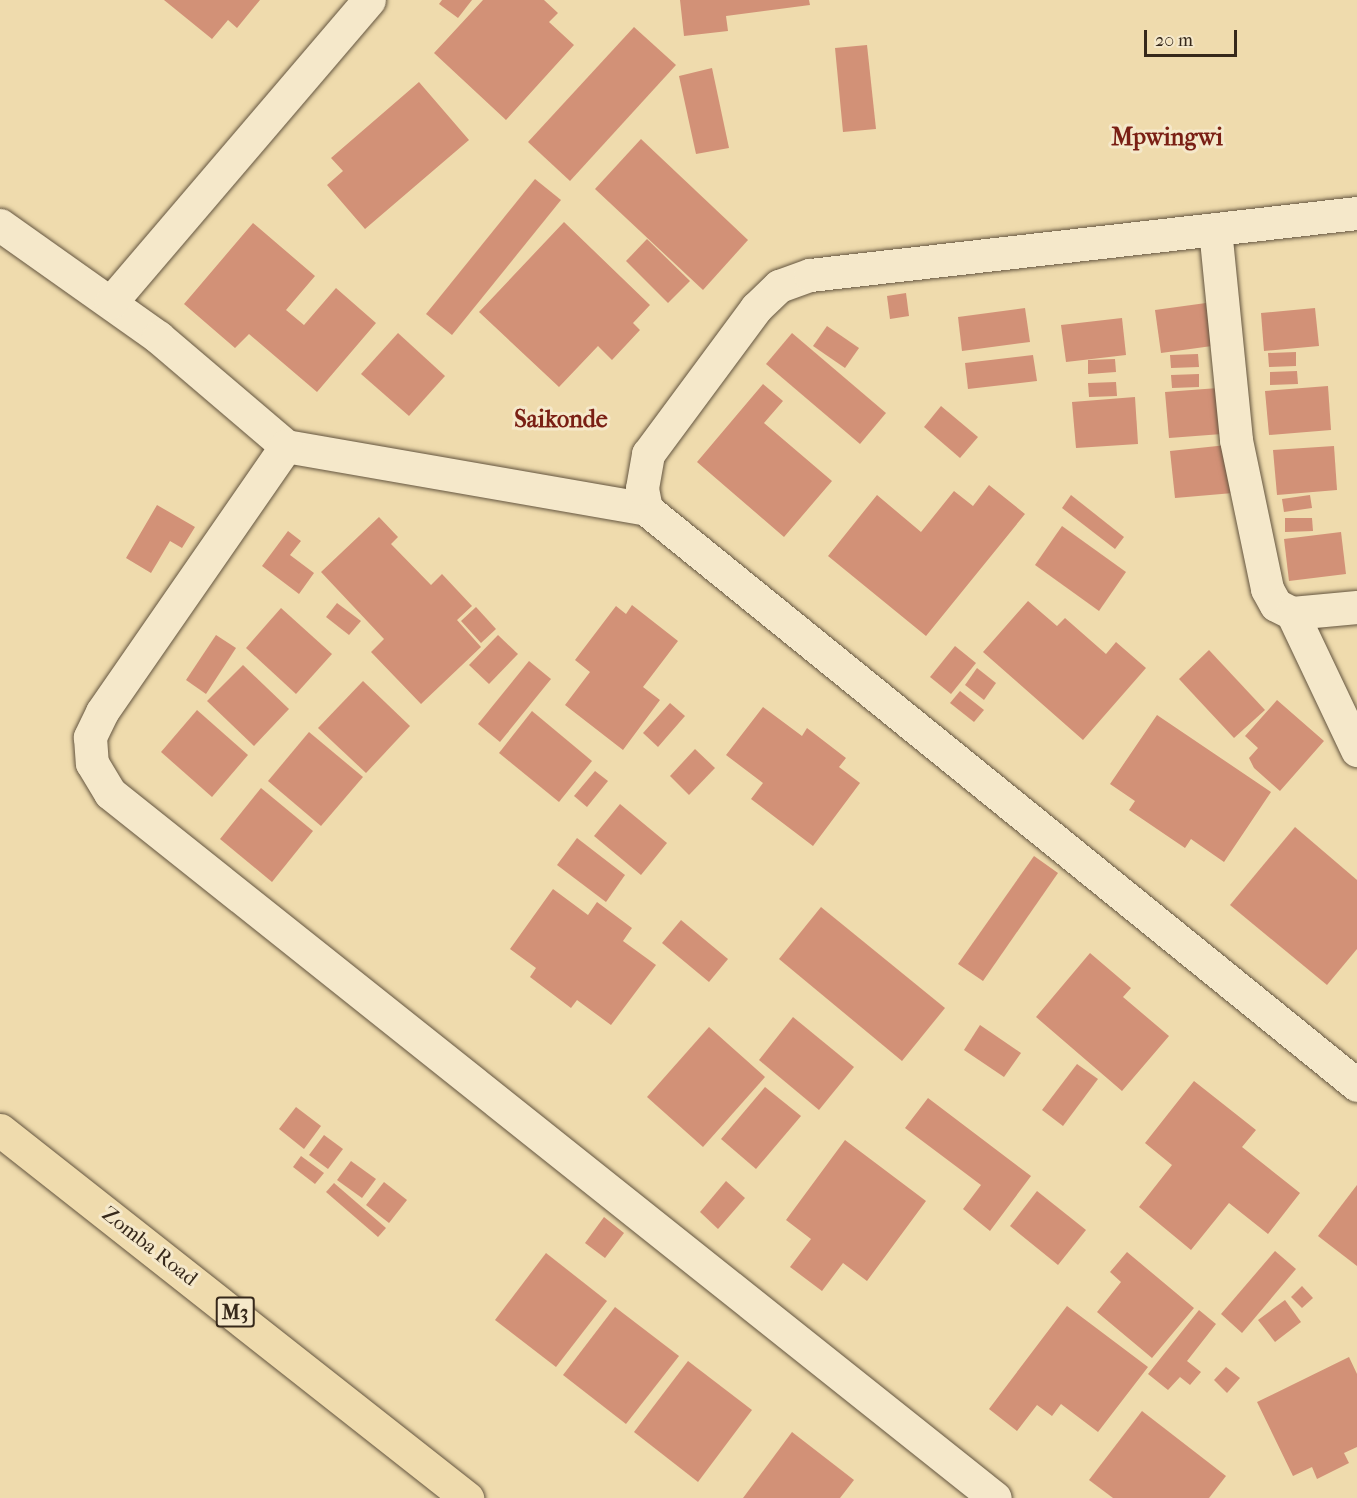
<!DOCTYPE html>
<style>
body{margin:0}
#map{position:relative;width:1357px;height:1498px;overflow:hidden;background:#efdbad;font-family:"IM FELL French Canon",serif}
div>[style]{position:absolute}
.building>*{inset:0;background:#d29177}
.roads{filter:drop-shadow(0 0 2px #64553f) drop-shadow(0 0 2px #64553f)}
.minor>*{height:33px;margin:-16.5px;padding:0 16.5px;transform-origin:16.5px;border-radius:16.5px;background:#f5e8ca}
.trunk>*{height:33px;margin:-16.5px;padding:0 16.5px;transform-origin:16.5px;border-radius:16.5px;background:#efdbad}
span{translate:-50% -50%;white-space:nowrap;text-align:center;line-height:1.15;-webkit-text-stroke:6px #f5e8ca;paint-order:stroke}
.shield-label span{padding:2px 4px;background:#f5e8ca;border:2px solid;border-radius:4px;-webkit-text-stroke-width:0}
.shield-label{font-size:20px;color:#36281a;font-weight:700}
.street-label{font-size:21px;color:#36281a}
.quarter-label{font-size:24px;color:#7a1f14;font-weight:700}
.scale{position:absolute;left:1144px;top:30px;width:93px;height:27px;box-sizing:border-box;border:3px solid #36281a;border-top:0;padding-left:8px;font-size:18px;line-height:21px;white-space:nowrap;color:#36281a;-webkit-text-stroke:4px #f5e8ca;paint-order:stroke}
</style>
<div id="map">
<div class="building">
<div style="clip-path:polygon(164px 0,260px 0,237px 28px,228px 20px,212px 39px)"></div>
<div style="clip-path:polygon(442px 0,472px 0,458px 18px,439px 4px)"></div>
<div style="clip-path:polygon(483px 0,544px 0,558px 13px,549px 22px,574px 45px,506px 120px,434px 53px)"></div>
<div style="clip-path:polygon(680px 0,809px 0,810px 5px,726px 16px,728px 31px,684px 36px)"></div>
<div style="clip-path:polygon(634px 27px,676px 65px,570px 181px,528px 142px)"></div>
<div style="clip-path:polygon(867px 45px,876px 129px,843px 132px,835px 48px)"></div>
<div style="clip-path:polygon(712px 68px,729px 148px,696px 154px,679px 76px)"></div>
<div style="clip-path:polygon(419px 82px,469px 140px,365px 229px,327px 185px,343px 171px,331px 158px)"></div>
<div style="clip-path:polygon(641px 139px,748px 240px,703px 290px,595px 189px)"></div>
<div style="clip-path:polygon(535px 179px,561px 200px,452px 335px,426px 314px)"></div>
<div style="clip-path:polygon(564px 222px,650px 305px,633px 323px,640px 330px,612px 360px,598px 346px,559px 387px,479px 312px)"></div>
<div style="clip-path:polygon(253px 223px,315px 276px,286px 310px,304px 325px,336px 288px,376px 323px,317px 392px,249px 334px,235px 348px,184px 304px)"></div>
<div style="clip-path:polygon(647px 239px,690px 281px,668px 303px,626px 261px)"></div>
<div style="clip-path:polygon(906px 293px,909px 316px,890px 319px,887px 296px)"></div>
<div style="clip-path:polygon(1206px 303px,1212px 346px,1161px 353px,1155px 310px)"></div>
<div style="clip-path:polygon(1025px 308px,1030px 342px,962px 351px,958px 317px)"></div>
<div style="clip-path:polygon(1315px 308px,1319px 346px,1264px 351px,1261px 313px)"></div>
<div style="clip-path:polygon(1122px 318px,1126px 355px,1066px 362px,1061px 325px)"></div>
<div style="clip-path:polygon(827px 326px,859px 348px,845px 368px,813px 346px)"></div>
<div style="clip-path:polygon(398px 333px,445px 376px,409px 416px,361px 374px)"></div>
<div style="clip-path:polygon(792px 333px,886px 413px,860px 444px,766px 364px)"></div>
<div style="clip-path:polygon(1296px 352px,1296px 366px,1269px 367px,1268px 353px)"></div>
<div style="clip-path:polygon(1198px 354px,1199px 367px,1171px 368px,1170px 355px)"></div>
<div style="clip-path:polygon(1033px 355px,1037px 381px,968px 389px,965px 363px)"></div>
<div style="clip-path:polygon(1115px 359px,1116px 372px,1088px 374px,1088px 360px)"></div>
<div style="clip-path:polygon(1297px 371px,1298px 384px,1270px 385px,1270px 372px)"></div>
<div style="clip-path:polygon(1199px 374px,1199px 387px,1172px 388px,1171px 375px)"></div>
<div style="clip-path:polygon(1116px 382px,1117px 396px,1089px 397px,1088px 383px)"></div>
<div style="clip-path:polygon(763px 384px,783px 401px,764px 423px,832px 481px,784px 537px,697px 462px)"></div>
<div style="clip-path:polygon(1328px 386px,1331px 430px,1269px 435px,1265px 391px)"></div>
<div style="clip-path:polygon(1218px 388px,1222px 434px,1169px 438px,1165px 392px)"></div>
<div style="clip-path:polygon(1135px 397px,1138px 444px,1076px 448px,1072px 402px)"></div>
<div style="clip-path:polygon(941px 406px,978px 437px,960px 458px,924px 427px)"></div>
<div style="clip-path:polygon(1227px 445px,1233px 493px,1175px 498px,1170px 451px)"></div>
<div style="clip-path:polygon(1334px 446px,1337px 490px,1277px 495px,1273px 450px)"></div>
<div style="clip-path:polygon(989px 485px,1025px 514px,926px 636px,828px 556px,877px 495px,921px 532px,954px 491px,973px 506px)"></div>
<div style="clip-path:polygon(1071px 495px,1124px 537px,1115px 549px,1062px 508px)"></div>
<div style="clip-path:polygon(1310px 495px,1312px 508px,1284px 512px,1282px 499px)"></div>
<div style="clip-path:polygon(157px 505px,195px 527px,182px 548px,170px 541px,151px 573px,126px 558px)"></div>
<div style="clip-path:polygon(379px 517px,398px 537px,391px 544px,431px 585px,442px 574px,472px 606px,457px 620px,481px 647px,421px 704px,371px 652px,384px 639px,321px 572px)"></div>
<div style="clip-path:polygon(1285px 518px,1312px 518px,1313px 531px,1285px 532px)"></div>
<div style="clip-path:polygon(1062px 526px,1126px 572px,1099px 611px,1035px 565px)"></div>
<div style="clip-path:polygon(288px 531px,301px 541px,290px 555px,314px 573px,299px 594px,262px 566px)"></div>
<div style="clip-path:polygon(1341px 532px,1346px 574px,1289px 581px,1284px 539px)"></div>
<div style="clip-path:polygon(1028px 601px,1057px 626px,1065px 618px,1106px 654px,1116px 642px,1146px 668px,1083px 740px,983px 652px)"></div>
<div style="clip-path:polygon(337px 603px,361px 621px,349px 635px,326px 617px)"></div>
<div style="clip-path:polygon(632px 605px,678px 641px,643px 687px,660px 700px,623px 750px,565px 705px,590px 672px,575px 660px,616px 606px,626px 614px)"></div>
<div style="clip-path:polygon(476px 607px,496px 629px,481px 643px,461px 621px)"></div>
<div style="clip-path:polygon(281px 608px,332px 654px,296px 694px,246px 648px)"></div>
<div style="clip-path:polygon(216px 635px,236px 648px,206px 694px,186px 680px)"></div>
<div style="clip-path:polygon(498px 635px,518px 654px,489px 684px,469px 665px)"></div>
<div style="clip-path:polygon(955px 646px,976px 663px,951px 694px,930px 677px)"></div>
<div style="clip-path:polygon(1209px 650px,1265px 710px,1234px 738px,1179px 679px)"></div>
<div style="clip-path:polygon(529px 661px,551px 679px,500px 742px,478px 724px)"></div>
<div style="clip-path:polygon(243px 665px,289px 709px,254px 746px,207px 701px)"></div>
<div style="clip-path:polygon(977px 668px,996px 683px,984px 700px,965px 685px)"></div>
<div style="clip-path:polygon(363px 681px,410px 726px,366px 773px,318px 728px)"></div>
<div style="clip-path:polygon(960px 691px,984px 710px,974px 722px,950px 703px)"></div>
<div style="clip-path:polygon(1277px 700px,1324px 741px,1280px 791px,1254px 768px,1249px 758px,1258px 748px,1245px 736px)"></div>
<div style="clip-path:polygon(670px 703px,685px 716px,658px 747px,643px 733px)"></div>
<div style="clip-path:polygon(763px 707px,802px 736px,807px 728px,846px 758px,839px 767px,860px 783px,813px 846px,751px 799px,763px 783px,726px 755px)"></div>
<div style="clip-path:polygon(197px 710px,248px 755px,212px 797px,161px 752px)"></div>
<div style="clip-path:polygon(532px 711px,592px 761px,559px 802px,499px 753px)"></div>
<div style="clip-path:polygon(1157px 715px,1271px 792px,1224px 862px,1191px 839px,1185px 848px,1129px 810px,1135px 801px,1110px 784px)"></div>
<div style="clip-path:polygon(309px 732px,363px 777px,321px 826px,268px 781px)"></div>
<div style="clip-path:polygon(695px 749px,715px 768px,689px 795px,670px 776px)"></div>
<div style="clip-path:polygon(595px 771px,608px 781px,587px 807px,574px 796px)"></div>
<div style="clip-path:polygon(261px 788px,313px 831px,272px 882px,220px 839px)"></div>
<div style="clip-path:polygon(620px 804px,667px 843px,641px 875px,594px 836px)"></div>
<div style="clip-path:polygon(1295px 827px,1357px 880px,1357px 949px,1327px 985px,1230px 905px)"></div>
<div style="clip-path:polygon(577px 838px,625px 875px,606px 902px,557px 865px)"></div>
<div style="clip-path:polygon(1034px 856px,1058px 873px,983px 981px,958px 964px)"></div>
<div style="clip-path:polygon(553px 889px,588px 915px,597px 902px,632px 928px,623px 941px,656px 965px,611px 1025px,577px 1000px,571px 1008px,530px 977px,536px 968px,510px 949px)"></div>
<div style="clip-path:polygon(821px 907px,945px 1008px,902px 1061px,779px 959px)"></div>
<div style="clip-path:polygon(681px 920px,728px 959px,709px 982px,662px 943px)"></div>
<div style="clip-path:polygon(1090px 953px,1131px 988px,1123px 997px,1169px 1036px,1122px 1091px,1036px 1017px)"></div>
<div style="clip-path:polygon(793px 1017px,854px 1067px,819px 1110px,759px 1060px)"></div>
<div style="clip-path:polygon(980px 1025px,1021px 1053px,1004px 1077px,964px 1050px)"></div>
<div style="clip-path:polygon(709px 1027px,765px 1077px,703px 1147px,647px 1097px)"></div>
<div style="clip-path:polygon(1077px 1064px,1098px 1079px,1063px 1126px,1042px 1110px)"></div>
<div style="clip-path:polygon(1194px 1081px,1256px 1130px,1242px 1147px,1300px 1193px,1268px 1234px,1229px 1203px,1191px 1250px,1139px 1207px,1172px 1165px,1145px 1143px)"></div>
<div style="clip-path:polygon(765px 1087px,801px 1116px,756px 1169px,721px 1139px)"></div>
<div style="clip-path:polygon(928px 1098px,1031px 1176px,990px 1231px,963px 1209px,981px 1185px,905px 1128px)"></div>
<div style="clip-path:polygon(296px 1107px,321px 1126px,304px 1149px,279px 1129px)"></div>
<div style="clip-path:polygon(324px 1135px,343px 1149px,328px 1169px,309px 1155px)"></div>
<div style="clip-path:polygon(845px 1140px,926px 1201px,867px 1281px,843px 1263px,822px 1291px,790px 1267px,811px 1239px,786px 1220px)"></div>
<div style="clip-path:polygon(301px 1156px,324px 1173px,315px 1184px,293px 1167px)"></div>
<div style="clip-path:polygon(351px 1161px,376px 1179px,362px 1198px,337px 1180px)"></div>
<div style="clip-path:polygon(726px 1181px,745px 1198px,718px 1229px,700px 1212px)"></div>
<div style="clip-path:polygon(384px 1182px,407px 1200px,389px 1223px,366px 1205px)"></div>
<div style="clip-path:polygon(334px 1183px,386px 1228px,378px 1237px,326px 1192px)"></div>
<div style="clip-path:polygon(1357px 1185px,1357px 1266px,1318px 1236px)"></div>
<div style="clip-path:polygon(1037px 1191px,1086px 1230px,1058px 1265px,1010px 1226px)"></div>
<div style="clip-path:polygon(604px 1217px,624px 1233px,605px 1258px,585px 1243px)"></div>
<div style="clip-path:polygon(1275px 1251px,1296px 1269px,1242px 1333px,1221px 1314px)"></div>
<div style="clip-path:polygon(1127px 1252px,1194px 1308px,1152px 1358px,1097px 1312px,1121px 1282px,1110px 1272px)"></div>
<div style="clip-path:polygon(546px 1253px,607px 1301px,556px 1367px,495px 1320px)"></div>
<div style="clip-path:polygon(1302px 1286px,1313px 1298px,1302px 1308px,1291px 1297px)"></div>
<div style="clip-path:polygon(1285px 1300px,1301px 1322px,1275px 1342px,1258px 1320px)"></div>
<div style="clip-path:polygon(1067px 1306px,1148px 1367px,1098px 1432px,1061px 1404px,1052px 1416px,1037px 1405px,1017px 1431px,989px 1409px)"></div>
<div style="clip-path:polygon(615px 1307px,679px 1356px,626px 1424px,563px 1375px)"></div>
<div style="clip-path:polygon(1199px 1310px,1216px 1324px,1187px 1361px,1201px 1372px,1190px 1385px,1180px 1377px,1168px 1390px,1148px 1374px)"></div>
<div style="clip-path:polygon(1349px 1357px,1357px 1374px,1357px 1447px,1344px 1453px,1349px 1463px,1317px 1479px,1312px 1467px,1293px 1476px,1257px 1402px)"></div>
<div style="clip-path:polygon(688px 1361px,752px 1410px,698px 1482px,634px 1432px)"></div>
<div style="clip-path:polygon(1226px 1367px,1240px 1378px,1227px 1393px,1214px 1380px)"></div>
<div style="clip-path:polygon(1142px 1411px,1226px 1476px,1209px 1498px,1113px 1498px,1089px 1480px)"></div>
<div style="clip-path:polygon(792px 1432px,854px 1480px,840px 1498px,743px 1498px)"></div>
</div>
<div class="roads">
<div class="minor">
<div style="left:0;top:225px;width:194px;rotate:35.3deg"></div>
<div style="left:158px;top:337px;width:168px;rotate:40.4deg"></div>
<div style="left:286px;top:446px;width:365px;rotate:9.9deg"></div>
<div style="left:646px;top:509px;width:915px;rotate:39.01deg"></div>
<div style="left:1215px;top:229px;width:212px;rotate:84.3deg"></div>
<div style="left:1236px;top:440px;width:152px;rotate:78.2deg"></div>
<div style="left:1267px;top:589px;width:18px;rotate:61deg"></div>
<div style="left:1276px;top:605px;width:18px;rotate:27deg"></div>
<div style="left:1292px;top:613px;width:65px;rotate:-5.3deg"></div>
<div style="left:111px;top:302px;width:397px;rotate:-49.5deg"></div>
<div style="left:286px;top:446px;width:323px;rotate:124.7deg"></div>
<div style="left:102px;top:712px;width:28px;rotate:116deg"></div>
<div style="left:90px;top:737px;width:26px;rotate:86deg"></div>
<div style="left:92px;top:763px;width:35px;rotate:59deg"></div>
<div style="left:110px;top:793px;width:1131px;rotate:38.54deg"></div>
<div style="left:646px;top:509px;width:21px;rotate:-101deg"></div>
<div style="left:642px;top:488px;width:35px;rotate:-80deg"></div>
<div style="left:648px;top:454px;width:182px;rotate:-53.5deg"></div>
<div style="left:756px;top:308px;width:32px;rotate:-44deg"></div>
<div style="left:779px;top:286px;width:33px;rotate:-20deg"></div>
<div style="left:810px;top:275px;width:551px;rotate:-6.47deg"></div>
<div style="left:1292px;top:613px;width:152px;rotate:64.6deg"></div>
</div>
<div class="trunk">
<div style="left:0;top:1130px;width:595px;rotate:38.24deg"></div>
</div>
</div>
<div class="shield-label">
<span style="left:235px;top:1312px">M3</span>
</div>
<div class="street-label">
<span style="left:150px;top:1246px;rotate:38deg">Zomba Road</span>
</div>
<div class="quarter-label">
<span style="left:1167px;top:138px">Mpwingwi</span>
<span style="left:561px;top:420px">Saikonde</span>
</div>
<div class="scale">20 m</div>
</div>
